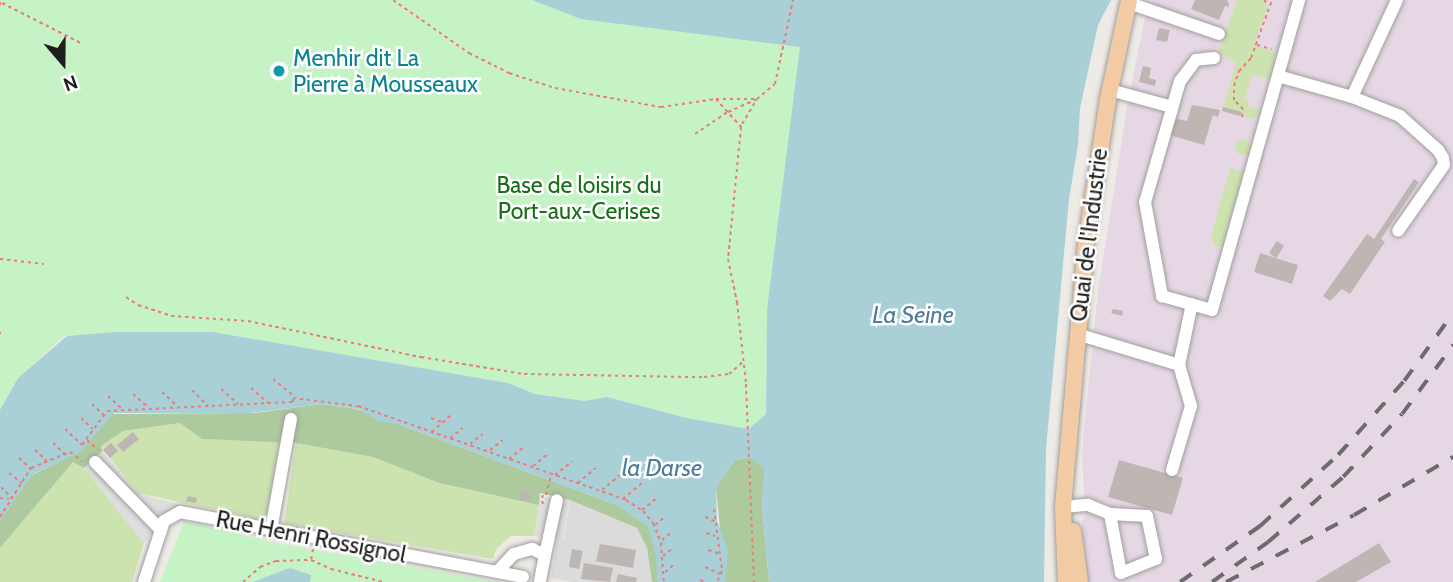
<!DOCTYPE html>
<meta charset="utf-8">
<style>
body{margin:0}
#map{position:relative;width:1453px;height:582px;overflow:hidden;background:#eeeae5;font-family:Cabin,sans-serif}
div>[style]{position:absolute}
.residential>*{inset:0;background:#dcdbdb}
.industrial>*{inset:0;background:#e6d7e4}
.grass>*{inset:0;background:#cce3b0}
.round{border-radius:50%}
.forest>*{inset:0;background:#adc99e}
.park>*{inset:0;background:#c6f3c6}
.parking>*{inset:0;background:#dedede}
.water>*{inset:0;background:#a9d0d7}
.building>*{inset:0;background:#beb6b2}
.path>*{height:2px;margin-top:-1px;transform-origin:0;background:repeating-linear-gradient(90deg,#eb7c78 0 3.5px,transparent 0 7px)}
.roads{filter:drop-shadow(0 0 2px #9f9f9f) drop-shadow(0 0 2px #9f9f9f)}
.minor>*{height:12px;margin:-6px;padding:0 6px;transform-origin:6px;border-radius:6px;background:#fff}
.major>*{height:16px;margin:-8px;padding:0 8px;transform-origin:8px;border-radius:8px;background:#f2cba5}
.rail>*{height:3.5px;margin-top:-1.75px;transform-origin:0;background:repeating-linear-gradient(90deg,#6c6c6c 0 14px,transparent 0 28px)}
.dots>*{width:19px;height:19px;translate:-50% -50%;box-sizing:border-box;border:4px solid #fff;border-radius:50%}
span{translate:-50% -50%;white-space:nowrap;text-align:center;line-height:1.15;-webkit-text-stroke:5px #fff;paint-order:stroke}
.culture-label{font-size:23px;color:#0d838f}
.left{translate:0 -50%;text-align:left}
.park-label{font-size:23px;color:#177018}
.street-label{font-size:23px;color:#1e1e1e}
.water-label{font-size:24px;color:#517b9c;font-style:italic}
.north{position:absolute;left:28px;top:28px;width:70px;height:70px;-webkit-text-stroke:5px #fff;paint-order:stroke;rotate:160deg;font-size:19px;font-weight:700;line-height:28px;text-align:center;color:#1e1e1e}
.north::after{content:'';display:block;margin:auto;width:24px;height:32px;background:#1e1e1e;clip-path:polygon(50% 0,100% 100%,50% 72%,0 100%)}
</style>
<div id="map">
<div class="residential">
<div style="clip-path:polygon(570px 500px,637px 528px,647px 548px,652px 582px,571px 582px,551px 578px,557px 539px,564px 540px)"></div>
</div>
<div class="industrial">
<div style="clip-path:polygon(1153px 0,1453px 0,1453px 582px,1088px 582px,1082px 520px,1085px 518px,1082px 451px,1098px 290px,1127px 108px,1145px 17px)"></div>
</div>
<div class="grass">
<div style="clip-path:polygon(1237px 0,1263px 0,1268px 6px,1254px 46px,1276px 52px,1270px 79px,1252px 75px,1245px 99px,1249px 100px,1248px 106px,1261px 111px,1253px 119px,1222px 111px,1236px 63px,1218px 52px)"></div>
<div class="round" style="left:1235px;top:139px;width:16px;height:16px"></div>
<div style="clip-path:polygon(1230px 168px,1244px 171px,1222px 248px,1215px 246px,1211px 237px)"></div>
<div style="clip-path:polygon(180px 423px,202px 439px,280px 442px,266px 520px,137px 493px,101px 446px,123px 431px)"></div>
<div style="clip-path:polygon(296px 443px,373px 457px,439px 483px,539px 505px,534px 536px,511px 536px,496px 549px,493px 559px,284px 523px)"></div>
<div style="clip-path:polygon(73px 462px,84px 468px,144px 543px,132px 582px,0 582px,0 548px)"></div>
</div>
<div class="forest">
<div style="clip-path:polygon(321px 404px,357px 409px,617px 505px,650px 527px,659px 557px,660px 582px,652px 582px,647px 548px,637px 528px,570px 500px,540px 493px,539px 505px,439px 483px,373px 457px,296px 443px,202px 439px,180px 423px,123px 431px,101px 446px,103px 451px,84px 468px,73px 462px,0 548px,0 519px,32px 475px,67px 458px,113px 414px,255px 413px)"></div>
<div style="clip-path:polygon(750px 457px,765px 468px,762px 505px,769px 582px,725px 582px,716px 487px,735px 460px)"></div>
</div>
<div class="park">
<div style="clip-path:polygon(0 0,808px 0,767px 309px,766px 414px,750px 429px,687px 418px,607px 397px,585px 401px,535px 394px,508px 383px,213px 332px,114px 332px,64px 336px,18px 378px,0 410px)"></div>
<div style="clip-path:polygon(184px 521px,280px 544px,498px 582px,160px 582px)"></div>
</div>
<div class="parking">
<div style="clip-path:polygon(103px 451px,137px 493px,181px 505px,144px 543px,84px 468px)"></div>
<div style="clip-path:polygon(544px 497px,570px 500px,563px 540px,534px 536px,540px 500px,543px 501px)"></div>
</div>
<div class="water">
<div style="clip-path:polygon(532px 0,1111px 0,1098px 25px,1080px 108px,1078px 145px,1069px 199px,1046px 449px,1044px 582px,769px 582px,762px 505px,764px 469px,750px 457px,735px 460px,716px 487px,717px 520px,728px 552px,725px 582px,657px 582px,656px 556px,648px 527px,617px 505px,400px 425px,378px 421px,359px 409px,321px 404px,250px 413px,114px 413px,81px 452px,33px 474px,0 521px,0 410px,18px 378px,67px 336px,114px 332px,213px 332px,508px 383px,535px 394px,585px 401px,607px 397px,687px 418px,749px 429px,766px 414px,767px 309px,800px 47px,581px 19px)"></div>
<div style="clip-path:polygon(290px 568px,311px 575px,310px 582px,253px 582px)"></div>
</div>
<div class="building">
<div style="clip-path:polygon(1195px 0,1227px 0,1229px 4px,1228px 7px,1225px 6px,1219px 20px,1191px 9px)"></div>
<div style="clip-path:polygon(1159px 28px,1170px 30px,1167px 42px,1156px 40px)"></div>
<div style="clip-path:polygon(1143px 66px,1151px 68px,1149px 78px,1156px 80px,1155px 86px,1139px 82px)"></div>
<div style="clip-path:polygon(1192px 105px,1220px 110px,1218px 117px,1213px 115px,1204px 145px,1169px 135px,1174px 118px,1187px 121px)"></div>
<div style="clip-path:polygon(1223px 107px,1242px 112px,1240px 116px,1222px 111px)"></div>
<div style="clip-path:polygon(1414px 179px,1419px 182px,1381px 239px,1385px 242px,1350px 294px,1342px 289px,1330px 301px,1323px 296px,1367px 234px,1374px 239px)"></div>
<div style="clip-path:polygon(1277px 241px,1284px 246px,1276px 258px,1269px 253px)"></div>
<div style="clip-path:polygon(1260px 253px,1298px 265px,1292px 284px,1254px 272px)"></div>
<div style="clip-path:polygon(1113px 309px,1123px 311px,1122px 316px,1111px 313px)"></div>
<div style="clip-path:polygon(133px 432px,139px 439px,123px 452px,117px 445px)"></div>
<div style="clip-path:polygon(111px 443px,118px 451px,110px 458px,103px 450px)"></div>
<div style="clip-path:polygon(1119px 460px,1183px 478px,1172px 515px,1108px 497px)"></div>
<div style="clip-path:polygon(522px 491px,531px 493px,530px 502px,520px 500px)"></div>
<div style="clip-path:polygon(188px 496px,197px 498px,196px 503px,186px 501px)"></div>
<div style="clip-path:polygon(1379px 543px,1391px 562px,1356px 582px,1315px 582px)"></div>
<div style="clip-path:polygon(600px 544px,636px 550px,633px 568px,596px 561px)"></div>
<div style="clip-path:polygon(572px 549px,583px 551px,579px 569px,569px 567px)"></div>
<div style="clip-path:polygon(584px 563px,613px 568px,610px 582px,581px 579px)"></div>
<div style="clip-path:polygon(618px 574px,637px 578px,636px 582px,616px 582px)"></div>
</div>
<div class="path">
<div style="left:393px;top:0;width:93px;rotate:34.9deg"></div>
<div style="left:469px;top:53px;width:45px;rotate:26.6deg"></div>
<div style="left:509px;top:73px;width:48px;rotate:18.1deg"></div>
<div style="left:555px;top:88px;width:108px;rotate:10.2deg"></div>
<div style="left:661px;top:107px;width:56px;rotate:-8.3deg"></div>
<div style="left:716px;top:99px;width:41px"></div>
<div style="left:1264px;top:0;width:7px;rotate:45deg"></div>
<div style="left:0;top:2px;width:4px;rotate:90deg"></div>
<div style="left:2px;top:3px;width:89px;rotate:26.9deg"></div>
<div style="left:1257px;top:45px;width:15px;rotate:16deg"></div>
<div style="left:716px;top:99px;width:38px;rotate:48deg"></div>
<div style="left:741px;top:127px;width:133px;rotate:95.6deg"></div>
<div style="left:728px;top:259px;width:44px;rotate:78.2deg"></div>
<div style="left:737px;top:302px;width:82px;rotate:83.7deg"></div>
<div style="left:746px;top:384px;width:198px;rotate:87.7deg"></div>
<div style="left:1242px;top:117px;width:8px;rotate:-83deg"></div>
<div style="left:1243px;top:109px;width:13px;rotate:-135deg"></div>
<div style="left:1234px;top:100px;width:14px;rotate:-90deg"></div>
<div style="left:1234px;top:86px;width:16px;rotate:-72deg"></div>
<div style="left:1239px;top:71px;width:18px;rotate:-47deg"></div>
<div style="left:1251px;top:58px;width:62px;rotate:-70.1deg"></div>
<div style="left:742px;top:124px;width:29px;rotate:-59deg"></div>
<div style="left:695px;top:134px;width:40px;rotate:-34deg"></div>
<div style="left:728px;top:112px;width:32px;rotate:-24deg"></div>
<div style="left:757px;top:99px;width:23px;rotate:-40deg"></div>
<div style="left:775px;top:84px;width:86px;rotate:-77.9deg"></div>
<div style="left:0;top:259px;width:44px;rotate:6.5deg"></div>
<div style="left:126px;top:297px;width:14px;rotate:34deg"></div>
<div style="left:138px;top:305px;width:35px;rotate:18deg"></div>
<div style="left:171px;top:316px;width:77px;rotate:3.7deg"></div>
<div style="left:248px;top:321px;width:177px;rotate:11.8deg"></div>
<div style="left:421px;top:357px;width:104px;rotate:9.4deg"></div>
<div style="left:524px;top:374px;width:180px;rotate:1deg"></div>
<div style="left:704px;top:377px;width:25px;rotate:-7deg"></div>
<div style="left:729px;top:374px;width:20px;rotate:-41deg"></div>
<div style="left:0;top:333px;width:1px"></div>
<div style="left:273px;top:379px;width:27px;rotate:39deg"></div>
<div style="left:251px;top:388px;width:23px;rotate:41deg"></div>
<div style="left:221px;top:389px;width:23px;rotate:41deg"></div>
<div style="left:192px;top:390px;width:23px;rotate:45deg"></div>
<div style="left:162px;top:392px;width:21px;rotate:43deg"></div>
<div style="left:133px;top:394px;width:20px;rotate:41deg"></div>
<div style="left:108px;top:396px;width:21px;rotate:43deg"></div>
<div style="left:92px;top:404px;width:16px;rotate:43deg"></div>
<div style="left:81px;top:418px;width:16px;rotate:43deg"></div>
<div style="left:431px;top:418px;width:12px;rotate:20deg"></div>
<div style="left:65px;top:429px;width:23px;rotate:43deg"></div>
<div style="left:82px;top:445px;width:42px;rotate:-53.7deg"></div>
<div style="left:107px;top:411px;width:186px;rotate:-2.8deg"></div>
<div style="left:293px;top:402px;width:4px;rotate:-90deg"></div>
<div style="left:293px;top:398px;width:65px;rotate:7deg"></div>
<div style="left:358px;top:406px;width:284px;rotate:19.3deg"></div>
<div style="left:626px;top:500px;width:20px;rotate:33deg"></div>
<div style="left:643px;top:511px;width:16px;rotate:50deg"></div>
<div style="left:653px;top:523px;width:22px;rotate:68deg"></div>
<div style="left:661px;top:543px;width:39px;rotate:86deg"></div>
<div style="left:432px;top:432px;width:27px;rotate:-42deg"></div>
<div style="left:450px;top:438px;width:16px;rotate:-38deg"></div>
<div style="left:87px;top:440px;width:15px;rotate:42deg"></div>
<div style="left:53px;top:443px;width:16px;rotate:43deg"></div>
<div style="left:470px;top:444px;width:16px;rotate:-38deg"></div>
<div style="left:35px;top:450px;width:16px;rotate:43deg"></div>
<div style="left:490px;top:450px;width:16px;rotate:-38deg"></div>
<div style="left:19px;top:458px;width:16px;rotate:43deg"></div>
<div style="left:509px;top:459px;width:21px;rotate:-39deg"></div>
<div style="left:533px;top:466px;width:19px;rotate:-39deg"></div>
<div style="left:9px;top:473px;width:16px;rotate:38deg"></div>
<div style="left:555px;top:475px;width:22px;rotate:-39deg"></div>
<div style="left:578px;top:483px;width:23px;rotate:-41deg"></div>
<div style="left:1px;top:487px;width:16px;rotate:45deg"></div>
<div style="left:602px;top:490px;width:23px;rotate:-40deg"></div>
<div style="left:543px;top:495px;width:7px;rotate:106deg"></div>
<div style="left:541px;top:502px;width:3px;rotate:18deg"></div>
<div style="left:546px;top:495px;width:21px;rotate:-76deg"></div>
<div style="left:0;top:498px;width:9px;rotate:6deg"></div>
<div style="left:623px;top:499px;width:26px;rotate:-40deg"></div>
<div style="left:714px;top:509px;width:63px;rotate:82.6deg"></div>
<div style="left:722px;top:571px;width:12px;rotate:114deg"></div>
<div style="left:642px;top:510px;width:19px;rotate:-39deg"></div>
<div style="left:0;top:517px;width:58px;rotate:-57.7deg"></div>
<div style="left:31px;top:468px;width:42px;rotate:-22.3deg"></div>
<div style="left:70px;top:452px;width:15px;rotate:37deg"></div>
<div style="left:705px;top:517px;width:12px;rotate:24deg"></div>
<div style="left:655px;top:525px;width:13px;rotate:-39deg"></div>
<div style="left:706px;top:533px;width:9px;rotate:18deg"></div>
<div style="left:662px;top:540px;width:13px;rotate:-39deg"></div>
<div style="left:313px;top:549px;width:11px;rotate:100deg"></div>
<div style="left:311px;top:560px;width:22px;rotate:24deg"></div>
<div style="left:331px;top:569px;width:54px;rotate:14deg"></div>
<div style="left:708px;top:550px;width:13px;rotate:18deg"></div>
<div style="left:663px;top:556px;width:11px;rotate:-38deg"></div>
<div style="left:705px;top:567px;width:17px;rotate:25deg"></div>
<div style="left:665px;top:572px;width:13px;rotate:-39deg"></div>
<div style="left:700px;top:580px;width:5px;rotate:22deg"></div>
<div style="left:243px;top:582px;width:23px;rotate:-41deg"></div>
<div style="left:260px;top:567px;width:17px;rotate:-21deg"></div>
<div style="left:276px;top:561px;width:35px;rotate:-2deg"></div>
</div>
<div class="roads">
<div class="minor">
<div style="left:1129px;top:3px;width:95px;rotate:19deg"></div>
<div style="left:1214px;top:58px;width:18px;rotate:174deg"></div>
<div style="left:1196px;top:60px;width:26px;rotate:127deg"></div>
<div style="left:1180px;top:81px;width:126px;rotate:106.1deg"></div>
<div style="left:1145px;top:202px;width:96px;rotate:79.7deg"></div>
<div style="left:1162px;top:296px;width:52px;rotate:15.6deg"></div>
<div style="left:1212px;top:310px;width:322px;rotate:-74.3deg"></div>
<div style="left:1278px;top:76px;width:77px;rotate:15.8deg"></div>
<div style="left:1352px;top:97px;width:107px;rotate:-65.1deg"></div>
<div style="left:1110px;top:90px;width:64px;rotate:15.3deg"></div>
<div style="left:1352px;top:97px;width:52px;rotate:21.6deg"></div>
<div style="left:1400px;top:116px;width:51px;rotate:41.8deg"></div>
<div style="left:1438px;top:150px;width:9px;rotate:58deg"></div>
<div style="left:1443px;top:158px;width:7px;rotate:82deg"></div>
<div style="left:1444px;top:165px;width:80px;rotate:124.9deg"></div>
<div style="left:1077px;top:334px;width:107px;rotate:16.9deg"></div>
<div style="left:95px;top:462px;width:95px;rotate:45.9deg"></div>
<div style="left:1172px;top:470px;width:67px;rotate:-73.5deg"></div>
<div style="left:1191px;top:406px;width:43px;rotate:-106.3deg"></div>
<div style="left:1179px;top:365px;width:62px;rotate:-78deg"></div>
<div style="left:1063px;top:507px;width:25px;rotate:-5deg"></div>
<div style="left:1088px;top:505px;width:24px;rotate:22deg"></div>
<div style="left:1110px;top:514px;width:60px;rotate:79.4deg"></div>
<div style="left:1121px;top:573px;width:38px;rotate:-22deg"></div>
<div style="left:1156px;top:559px;width:44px;rotate:-101.8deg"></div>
<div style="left:1147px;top:516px;width:37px;rotate:-177deg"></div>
<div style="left:271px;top:530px;width:113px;rotate:-79.8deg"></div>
<div style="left:545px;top:555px;width:56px;rotate:-77.7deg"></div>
<div style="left:497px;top:572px;width:25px;rotate:-47deg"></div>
<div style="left:514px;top:554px;width:19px;rotate:-16deg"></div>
<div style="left:532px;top:549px;width:14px;rotate:25deg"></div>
<div style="left:545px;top:555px;width:26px;rotate:101deg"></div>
<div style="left:144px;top:582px;width:64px;rotate:-71.8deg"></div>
<div style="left:164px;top:521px;width:18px;rotate:-29deg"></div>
<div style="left:180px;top:512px;width:349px;rotate:10.7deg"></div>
</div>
<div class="major">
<div style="left:1073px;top:531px;width:51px;rotate:82.2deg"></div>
<div style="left:1066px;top:582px;width:75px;rotate:-92.3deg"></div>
<div style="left:1063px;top:507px;width:265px;rotate:-85deg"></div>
<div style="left:1086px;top:243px;width:146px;rotate:-81.3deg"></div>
<div style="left:1108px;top:99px;width:101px;rotate:-78deg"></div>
</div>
</div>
<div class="rail">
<div style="left:1180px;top:582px;width:98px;rotate:-35deg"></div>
<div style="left:1260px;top:526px;width:105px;rotate:-42.3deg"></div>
<div style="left:1338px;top:455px;width:99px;rotate:-48.3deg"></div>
<div style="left:1404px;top:381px;width:84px;rotate:-54.2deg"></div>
<div style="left:1212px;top:582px;width:69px;rotate:-35.5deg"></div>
<div style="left:1268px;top:542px;width:99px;rotate:-40.9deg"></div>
<div style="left:1343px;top:477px;width:86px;rotate:-46.9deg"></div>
<div style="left:1402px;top:414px;width:86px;rotate:-53.5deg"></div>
<div style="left:1226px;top:582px;width:144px;rotate:-27.6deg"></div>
<div style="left:1354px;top:515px;width:115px;rotate:-30.4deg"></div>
</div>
<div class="dots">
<div style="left:279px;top:71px;background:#0f9aa8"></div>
</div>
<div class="culture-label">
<span class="left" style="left:293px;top:71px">Menhir dit La<br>Pierre à Mousseaux</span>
</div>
<div class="park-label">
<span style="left:579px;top:198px">Base de loisirs du<br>Port-aux-Cerises</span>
</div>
<div class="street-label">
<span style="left:1089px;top:235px;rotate:-83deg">Quai de l'Industrie</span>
<span style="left:311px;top:537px;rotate:11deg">Rue Henri Rossignol</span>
</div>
<div class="water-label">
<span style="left:913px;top:315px">La Seine</span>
<span style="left:662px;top:468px">la Darse</span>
</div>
<div class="north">N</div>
</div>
